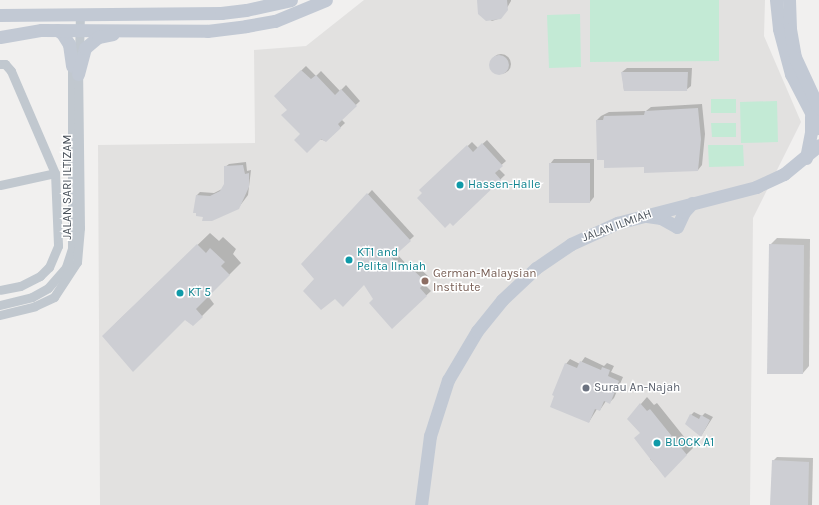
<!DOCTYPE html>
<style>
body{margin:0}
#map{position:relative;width:819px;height:505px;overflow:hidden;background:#f1f0ef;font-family:Karla,sans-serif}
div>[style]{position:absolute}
.education>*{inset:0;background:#e2e1e0}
.green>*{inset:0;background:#c3ead5}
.shadow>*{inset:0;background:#0003}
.round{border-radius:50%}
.building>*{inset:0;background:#cdced3}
.street>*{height:9px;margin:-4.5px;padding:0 4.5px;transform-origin:4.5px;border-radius:4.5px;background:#c1c8cf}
.secondary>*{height:13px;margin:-6.5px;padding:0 6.5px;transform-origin:6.5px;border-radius:6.5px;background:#c2c9d4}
.dots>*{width:11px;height:11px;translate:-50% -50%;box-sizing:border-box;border:2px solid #fff;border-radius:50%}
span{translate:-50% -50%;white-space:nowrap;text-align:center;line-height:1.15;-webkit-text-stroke:3px #fff;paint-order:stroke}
.culture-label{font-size:12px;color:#0d838f}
.left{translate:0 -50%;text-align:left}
.street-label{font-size:12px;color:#49515a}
.education-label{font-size:12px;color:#785e54}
.worship-label{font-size:12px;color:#5b616d}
</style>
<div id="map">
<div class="education">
<div style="clip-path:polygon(364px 0,765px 0,764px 36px,801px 122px,753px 218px,750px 505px,100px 505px,98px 145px,255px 143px,254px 50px,306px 46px)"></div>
</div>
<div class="green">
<div style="clip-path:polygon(590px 0,719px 0,719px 61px,590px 62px)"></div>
<div style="clip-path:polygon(580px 14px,581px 67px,549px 68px,547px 15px)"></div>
<div style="clip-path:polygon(711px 99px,736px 99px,736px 113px,711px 113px)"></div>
<div style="clip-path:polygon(777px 101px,778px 142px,741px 143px,740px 102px)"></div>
<div style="clip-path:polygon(711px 123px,736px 123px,736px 137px,712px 137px)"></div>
<div style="clip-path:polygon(708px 145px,743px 145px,744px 166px,709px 167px)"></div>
</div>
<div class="shadow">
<div style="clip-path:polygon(479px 0,511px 0,511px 1px,501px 18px,492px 21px,479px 13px)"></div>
<div class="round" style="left:491px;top:54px;width:20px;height:20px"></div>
<div style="clip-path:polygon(306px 66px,316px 76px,321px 71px,340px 91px,346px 85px,360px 101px,341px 119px,345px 123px,326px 141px,301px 134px,288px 110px,275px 96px)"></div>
<div style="clip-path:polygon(627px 68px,692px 68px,691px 86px,686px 90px,624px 90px,622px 72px)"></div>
<div style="clip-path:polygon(702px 104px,705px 134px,702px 165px,698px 170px,605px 159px,597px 120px,601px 116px,609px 112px,646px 111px,651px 107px)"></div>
<div style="clip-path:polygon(487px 140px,506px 161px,498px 168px,505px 175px,453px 225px,421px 190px,472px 142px,478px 148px)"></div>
<div style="clip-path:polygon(554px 159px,594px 159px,594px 197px,590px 202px,550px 164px)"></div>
<div style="clip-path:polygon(246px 162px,247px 171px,251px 170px,248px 195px,239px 207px,212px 220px,205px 216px,197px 195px,200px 192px,214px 193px,222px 189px,225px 184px,225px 167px,229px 164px)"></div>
<div style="clip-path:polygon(372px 190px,414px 236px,396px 253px,409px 267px,414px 263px,429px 277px,423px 283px,431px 291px,392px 327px,365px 284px,316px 279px,302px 264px)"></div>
<div style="clip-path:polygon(210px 233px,219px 241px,223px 237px,236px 249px,233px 254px,241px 263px,208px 296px,214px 304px,202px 316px,115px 324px)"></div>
<div style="clip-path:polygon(777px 238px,810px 239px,809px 366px,803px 373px,770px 245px)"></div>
<div style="clip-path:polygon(585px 357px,604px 366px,607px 363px,614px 366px,611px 372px,623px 377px,614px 398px,610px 402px,606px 401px,600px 410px,597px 409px,589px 422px,566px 364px,570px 359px,580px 364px)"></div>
<div style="clip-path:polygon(647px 397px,654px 405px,657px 403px,693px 448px,665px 476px,650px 459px,653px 457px,641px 433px,628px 419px)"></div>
<div style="clip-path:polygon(694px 412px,702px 416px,705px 413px,713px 417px,701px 436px,691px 415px)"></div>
<div style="clip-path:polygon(777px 457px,813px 458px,812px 505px,771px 505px,773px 461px)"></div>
</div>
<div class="building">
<div style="clip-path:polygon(477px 0,507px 0,508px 10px,501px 19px,486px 21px,478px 14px)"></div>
<div class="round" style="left:489px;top:55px;width:20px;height:20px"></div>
<div style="clip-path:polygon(301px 70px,311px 79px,316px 75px,335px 95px,341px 89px,357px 106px,338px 124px,341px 128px,326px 142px,321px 139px,307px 153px,294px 140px,300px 134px,281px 115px,287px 110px,274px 96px)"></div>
<div style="clip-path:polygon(621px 72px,688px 72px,687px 91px,624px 91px)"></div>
<div style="clip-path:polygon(698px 108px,701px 139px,698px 171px,644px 173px,644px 167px,604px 168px,604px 160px,597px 160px,596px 120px,603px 120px,604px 116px,644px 115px,645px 111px)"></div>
<div style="clip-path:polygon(482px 143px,503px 166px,495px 173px,501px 180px,453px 226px,450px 223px,445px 228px,417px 198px,422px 193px,419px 190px,467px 145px,473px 152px)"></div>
<div style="clip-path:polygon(549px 163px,590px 163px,590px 203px,549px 203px)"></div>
<div style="clip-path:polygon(243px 165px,245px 174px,249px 173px,249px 187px,239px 209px,212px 221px,202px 221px,203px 217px,196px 216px,196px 213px,193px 213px,196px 195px,210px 196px,220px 191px,224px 184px,224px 166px)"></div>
<div style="clip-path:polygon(367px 193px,411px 241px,392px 258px,404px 271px,409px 266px,426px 282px,420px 288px,427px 296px,392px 329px,369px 303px,373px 299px,364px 285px,343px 307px,335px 299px,321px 310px,303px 291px,314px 279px,301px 264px)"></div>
<div style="clip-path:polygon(197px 244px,206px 253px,210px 248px,225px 262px,221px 266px,230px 275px,196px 309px,203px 317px,193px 326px,185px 320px,133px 372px,102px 336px)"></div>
<div style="clip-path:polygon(769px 244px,804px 245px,803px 374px,767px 374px)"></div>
<div style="clip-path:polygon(580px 361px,601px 370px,602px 367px,610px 370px,608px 376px,619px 381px,610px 404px,604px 401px,600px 411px,595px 409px,589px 423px,550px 407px,554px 396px,552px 395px,565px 363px,577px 368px)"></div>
<div style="clip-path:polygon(640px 403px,647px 411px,650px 409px,687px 455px,665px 478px,634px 438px,640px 433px,627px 419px)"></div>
<div style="clip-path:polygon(690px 414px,699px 419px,701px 415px,710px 420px,701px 437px,685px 424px)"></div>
<div style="clip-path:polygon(772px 460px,809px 462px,808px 505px,770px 505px)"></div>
</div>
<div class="street">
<div style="left:79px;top:56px;width:43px;rotate:-88.7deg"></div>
<div style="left:0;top:64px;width:5px"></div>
<div style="left:5px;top:64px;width:9px;rotate:49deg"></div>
<div style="left:11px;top:71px;width:111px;rotate:66.7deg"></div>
<div style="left:55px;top:173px;width:73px;rotate:87.6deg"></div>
<div style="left:58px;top:246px;width:23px;rotate:113deg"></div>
<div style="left:49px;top:267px;width:13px;rotate:135deg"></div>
<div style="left:40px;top:276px;width:22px;rotate:153deg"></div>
<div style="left:20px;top:286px;width:20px;rotate:169deg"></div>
<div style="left:0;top:185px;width:56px;rotate:-12.3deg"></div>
<div style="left:0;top:305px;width:33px;rotate:-14deg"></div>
<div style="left:32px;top:297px;width:18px;rotate:-29deg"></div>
<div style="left:48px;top:288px;width:28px;rotate:-49deg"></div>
<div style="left:66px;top:267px;width:20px;rotate:-72deg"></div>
<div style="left:72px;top:248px;width:187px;rotate:-90deg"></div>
<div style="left:0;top:315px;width:36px;rotate:-14deg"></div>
<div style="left:35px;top:306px;width:21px;rotate:-25deg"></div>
<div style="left:54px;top:297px;width:42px;rotate:-56.7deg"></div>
<div style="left:77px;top:262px;width:34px;rotate:-85deg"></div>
<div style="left:80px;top:228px;width:159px;rotate:-90.7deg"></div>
</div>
<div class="secondary">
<div style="left:776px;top:0;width:29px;rotate:84deg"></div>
<div style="left:779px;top:29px;width:47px;rotate:75.1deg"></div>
<div style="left:791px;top:74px;width:61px;rotate:62.6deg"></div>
<div style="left:789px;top:0;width:29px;rotate:88deg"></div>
<div style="left:790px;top:29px;width:28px;rotate:80deg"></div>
<div style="left:795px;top:57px;width:57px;rotate:65.2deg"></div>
<div style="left:0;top:15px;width:221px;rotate:-0.5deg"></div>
<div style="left:221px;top:13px;width:25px;rotate:-7deg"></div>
<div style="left:246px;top:10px;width:46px;rotate:-12.5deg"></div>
<div style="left:57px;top:30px;width:6px;rotate:31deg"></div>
<div style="left:62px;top:33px;width:13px;rotate:58deg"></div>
<div style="left:69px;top:44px;width:22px;rotate:82deg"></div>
<div style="left:0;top:37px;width:42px;rotate:-9.7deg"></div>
<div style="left:41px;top:30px;width:166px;rotate:0.3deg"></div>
<div style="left:207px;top:31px;width:39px;rotate:-7deg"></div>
<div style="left:246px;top:26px;width:29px;rotate:-10deg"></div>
<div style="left:275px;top:21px;width:55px;rotate:-22.4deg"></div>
<div style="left:78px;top:74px;width:27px;rotate:-75deg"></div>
<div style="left:85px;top:48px;width:17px;rotate:-40deg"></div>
<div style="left:98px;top:37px;width:15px;rotate:-11deg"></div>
<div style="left:806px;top:158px;width:26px;rotate:-79deg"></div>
<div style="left:811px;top:132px;width:16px;rotate:-90deg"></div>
<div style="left:647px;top:216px;width:14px;rotate:8deg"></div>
<div style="left:661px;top:218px;width:18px;rotate:29deg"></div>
<div style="left:677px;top:227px;width:17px;rotate:-65deg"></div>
<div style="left:684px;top:212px;width:12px;rotate:-48deg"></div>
<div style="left:421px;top:505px;width:70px;rotate:-82.6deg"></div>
<div style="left:430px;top:436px;width:59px;rotate:-72.2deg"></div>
<div style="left:448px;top:380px;width:57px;rotate:-59.4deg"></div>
<div style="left:477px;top:331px;width:40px;rotate:-51deg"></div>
<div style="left:502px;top:300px;width:47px;rotate:-43.3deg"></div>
<div style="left:536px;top:268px;width:42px;rotate:-34.4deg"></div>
<div style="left:571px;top:244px;width:51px;rotate:-24.5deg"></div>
<div style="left:617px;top:223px;width:144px;rotate:-14.5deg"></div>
<div style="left:756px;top:187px;width:31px;rotate:-25deg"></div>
<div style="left:784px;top:174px;width:45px;rotate:-39.6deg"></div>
</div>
<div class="dots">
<div style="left:460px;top:185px;background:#0f9aa8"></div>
<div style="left:349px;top:260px;background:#0f9aa8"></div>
<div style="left:425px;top:281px;background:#8d6e63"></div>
<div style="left:180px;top:293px;background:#0f9aa8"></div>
<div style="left:586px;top:388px;background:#6b7280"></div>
<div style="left:657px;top:443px;background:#0f9aa8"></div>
</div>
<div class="culture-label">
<span class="left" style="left:468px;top:185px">Hassen-Halle</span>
<span class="left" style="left:357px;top:260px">KT1 and<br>Pelita Ilmiah</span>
<span class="left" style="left:188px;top:293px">KT 5</span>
<span class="left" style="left:665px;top:443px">BLOCK A1</span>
</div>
<div class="street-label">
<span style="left:68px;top:187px;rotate:-90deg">JALAN SARI ILTIZAM</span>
<span style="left:617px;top:226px;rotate:-20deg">JALAN ILMIAH</span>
</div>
<div class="education-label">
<span class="left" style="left:433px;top:281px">German-Malaysian<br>Institute</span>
</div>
<div class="worship-label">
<span class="left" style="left:594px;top:388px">Surau An-Najah</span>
</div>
</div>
